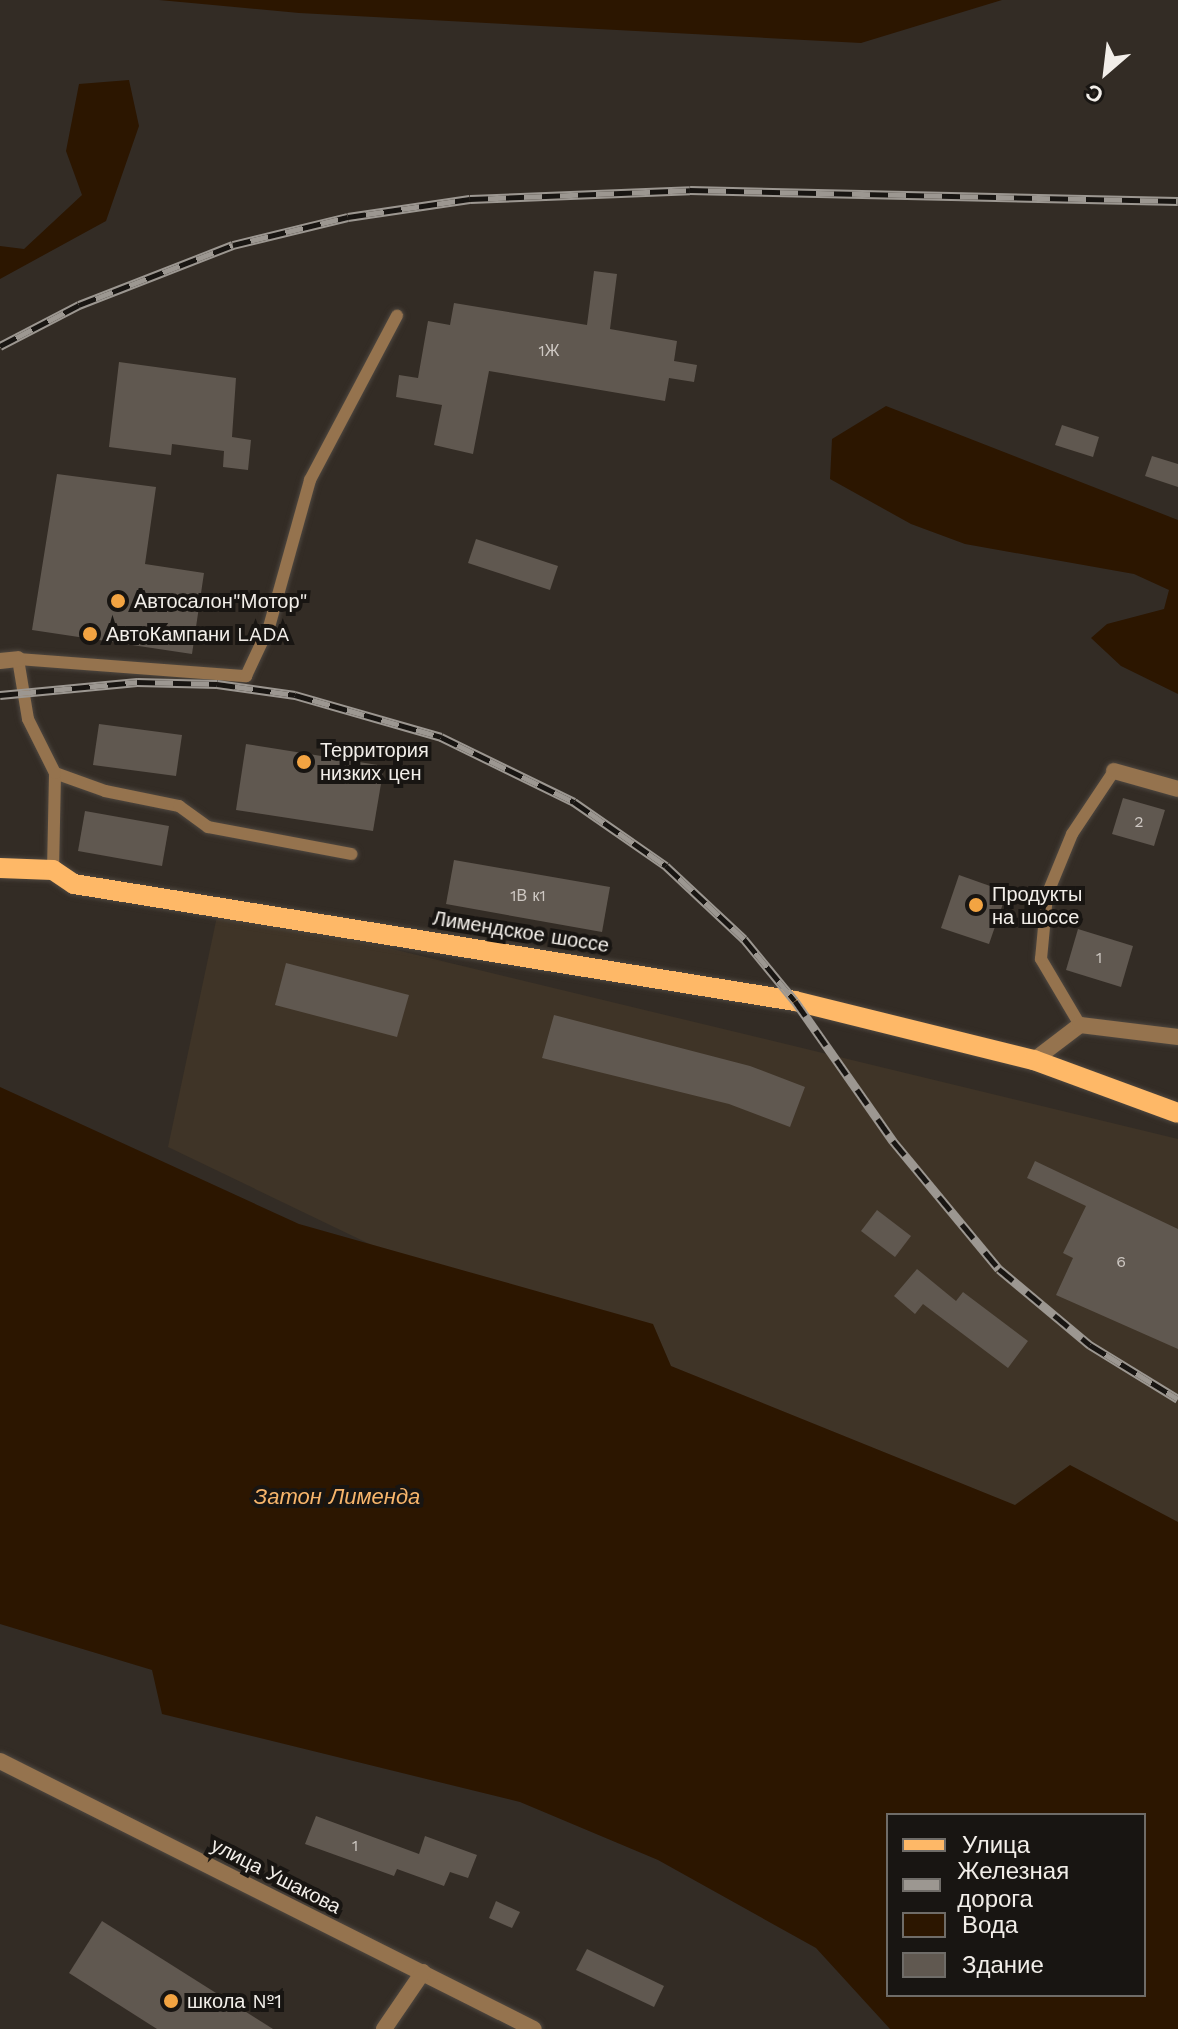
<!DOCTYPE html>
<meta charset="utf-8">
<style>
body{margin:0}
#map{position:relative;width:1178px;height:2029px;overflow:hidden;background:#332c25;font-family:"Work Sans",sans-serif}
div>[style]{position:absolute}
.built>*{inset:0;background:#3f3427}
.water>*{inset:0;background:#2c1600}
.building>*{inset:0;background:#605850}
.roads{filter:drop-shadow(0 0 2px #4e4740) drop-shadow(0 0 2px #4e4740)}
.service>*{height:12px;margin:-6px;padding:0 6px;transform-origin:6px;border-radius:6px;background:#95734e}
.minor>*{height:16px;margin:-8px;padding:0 8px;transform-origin:8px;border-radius:8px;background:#95734e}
.primary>*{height:20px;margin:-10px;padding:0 10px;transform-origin:10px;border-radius:10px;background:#feb867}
.rail>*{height:9px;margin-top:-4.5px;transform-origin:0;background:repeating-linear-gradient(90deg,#181512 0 18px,#9c9791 0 36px);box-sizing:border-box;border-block:2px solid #9c9791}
.dots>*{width:22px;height:22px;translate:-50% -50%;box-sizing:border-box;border:4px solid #181512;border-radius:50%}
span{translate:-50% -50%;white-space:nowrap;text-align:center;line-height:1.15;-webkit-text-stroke:8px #181512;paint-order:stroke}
.number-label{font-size:16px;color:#cec8c3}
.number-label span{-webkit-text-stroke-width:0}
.poi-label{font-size:20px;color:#f2eee9}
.left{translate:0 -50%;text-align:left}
.street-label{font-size:20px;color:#f2eee9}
.water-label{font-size:22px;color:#f7b56b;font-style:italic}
.legend{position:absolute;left:886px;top:1813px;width:260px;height:184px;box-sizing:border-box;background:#181512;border:2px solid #6f6c68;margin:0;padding:10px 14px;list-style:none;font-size:24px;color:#f2eee9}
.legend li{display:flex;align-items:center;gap:16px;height:40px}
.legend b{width:40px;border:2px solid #6f6c68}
.north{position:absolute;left:1066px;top:32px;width:80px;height:80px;-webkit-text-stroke:6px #181512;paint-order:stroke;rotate:208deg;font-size:22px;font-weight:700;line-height:32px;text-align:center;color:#f2eee9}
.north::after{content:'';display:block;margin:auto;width:28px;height:36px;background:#f2eee9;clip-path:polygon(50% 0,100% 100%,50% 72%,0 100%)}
</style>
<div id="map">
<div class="built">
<div style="clip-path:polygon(219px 907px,1178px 1139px,1178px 1633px,168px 1147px)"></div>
</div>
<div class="water">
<div style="clip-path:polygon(159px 0,1002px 0,861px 43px,299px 13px)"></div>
<div style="clip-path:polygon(129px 80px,139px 126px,106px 221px,0 279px,0 246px,24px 249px,82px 195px,66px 151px,79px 84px)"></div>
<div style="clip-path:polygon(886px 406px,1178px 520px,1178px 694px,1121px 666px,1091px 638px,1107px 624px,1164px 609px,1169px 590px,1134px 574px,965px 544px,911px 524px,830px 479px,832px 439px)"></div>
<div style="clip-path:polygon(evenodd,0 1087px,299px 1224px,653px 1324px,671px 1366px,1015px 1505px,1070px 1465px,1178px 1522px,1178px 2029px,890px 2029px,816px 1948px,658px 1860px,520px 1802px,162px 1714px,152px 1670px,0 1624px,0 1087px,888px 1815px,1144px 1815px,1144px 1995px,888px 1995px,888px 1815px)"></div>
</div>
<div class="building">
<div style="clip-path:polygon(594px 271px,617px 274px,610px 329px,677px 341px,674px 361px,697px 365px,694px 382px,669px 378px,665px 401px,489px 371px,473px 454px,434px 445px,442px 405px,396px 397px,399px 375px,418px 378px,428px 321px,450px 325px,454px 303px,587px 325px)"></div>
<div style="clip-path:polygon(119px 362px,236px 378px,232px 437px,251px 440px,248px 470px,223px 467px,224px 451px,172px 444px,171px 455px,109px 447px)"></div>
<div style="clip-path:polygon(1062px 425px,1099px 437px,1093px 457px,1055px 445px)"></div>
<div style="clip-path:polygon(1152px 456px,1178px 464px,1178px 487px,1145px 476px)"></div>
<div style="clip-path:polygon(57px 474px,156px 487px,145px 564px,204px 573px,192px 654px,32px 630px)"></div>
<div style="clip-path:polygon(476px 539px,558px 566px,550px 590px,468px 563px)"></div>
<div style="clip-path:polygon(99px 724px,182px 735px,176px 776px,93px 765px)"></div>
<div style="clip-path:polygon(246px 744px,384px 766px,373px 831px,236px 810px)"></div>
<div style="clip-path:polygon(1123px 798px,1165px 810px,1154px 846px,1112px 834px)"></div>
<div style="clip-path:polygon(85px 811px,169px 826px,162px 866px,78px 851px)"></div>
<div style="clip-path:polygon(454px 860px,610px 887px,602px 932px,446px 904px)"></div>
<div style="clip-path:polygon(959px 875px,1007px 892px,989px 944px,941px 928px)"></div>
<div style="clip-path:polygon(1078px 929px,1133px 946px,1121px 987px,1066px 970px)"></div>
<div style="clip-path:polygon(286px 963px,409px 995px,397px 1037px,275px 1005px)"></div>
<div style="clip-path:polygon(554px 1015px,750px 1066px,805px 1087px,790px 1127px,729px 1104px,542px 1058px)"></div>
<div style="clip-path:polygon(1035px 1161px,1178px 1229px,1178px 1349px,1056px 1295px,1073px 1258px,1063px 1253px,1086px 1206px,1027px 1178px)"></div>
<div style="clip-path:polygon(877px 1210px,911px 1236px,895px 1257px,861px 1231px)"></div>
<div style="clip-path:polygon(917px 1269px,956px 1301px,963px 1292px,1028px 1341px,1008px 1368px,923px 1304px,915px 1314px,894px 1296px)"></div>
<div style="clip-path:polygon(316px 1816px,419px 1854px,425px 1836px,477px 1855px,468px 1878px,450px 1872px,444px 1886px,397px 1869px,394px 1876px,305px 1844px)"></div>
<div style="clip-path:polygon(496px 1901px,520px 1912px,512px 1928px,489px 1918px)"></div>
<div style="clip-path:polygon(102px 1921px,273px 2029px,157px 2029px,69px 1973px)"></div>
<div style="clip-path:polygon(587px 1949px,664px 1986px,654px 2007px,576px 1970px)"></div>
</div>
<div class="roads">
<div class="service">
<div style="left:55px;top:773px;width:53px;rotate:19.8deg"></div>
<div style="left:105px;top:791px;width:76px;rotate:11.5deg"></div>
<div style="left:179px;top:806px;width:36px;rotate:36deg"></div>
<div style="left:208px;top:827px;width:146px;rotate:10.7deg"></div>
<div style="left:53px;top:870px;width:97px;rotate:-88.8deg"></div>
<div style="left:55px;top:773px;width:60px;rotate:-116.6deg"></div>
<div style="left:28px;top:719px;width:61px;rotate:-99.5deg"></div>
<div style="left:18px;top:659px;width:229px;rotate:4.3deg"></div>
<div style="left:246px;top:676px;width:54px;rotate:-64.9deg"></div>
<div style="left:269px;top:627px;width:153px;rotate:-74.4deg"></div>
<div style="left:310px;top:480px;width:186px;rotate:-62.1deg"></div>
<div style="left:1080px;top:1025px;width:77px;rotate:-120.6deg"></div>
<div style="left:1041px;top:959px;width:64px;rotate:-84.6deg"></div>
<div style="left:1047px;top:895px;width:66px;rotate:-67.7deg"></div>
<div style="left:1072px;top:834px;width:76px;rotate:-56.3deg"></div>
</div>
<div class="minor">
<div style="left:0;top:661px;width:18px;rotate:-6deg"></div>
<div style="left:1114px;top:771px;width:66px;rotate:15.7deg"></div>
<div style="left:1034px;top:1060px;width:58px;rotate:-37.3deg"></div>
<div style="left:1080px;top:1025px;width:99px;rotate:7deg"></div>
<div style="left:0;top:1761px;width:597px;rotate:26.65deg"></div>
<div style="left:384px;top:2029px;width:69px;rotate:-55.6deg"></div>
</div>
<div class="primary">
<div style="left:0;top:868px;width:53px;rotate:2.2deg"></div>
<div style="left:53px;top:870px;width:25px;rotate:34deg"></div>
<div style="left:74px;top:884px;width:730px;rotate:9.22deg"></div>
<div style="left:795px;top:1001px;width:246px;rotate:13.9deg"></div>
<div style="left:1034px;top:1060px;width:153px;rotate:20.2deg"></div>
</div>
</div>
<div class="rail">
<div style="left:0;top:346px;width:89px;rotate:-27.4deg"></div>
<div style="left:79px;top:305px;width:165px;rotate:-21.3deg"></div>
<div style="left:233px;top:245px;width:118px;rotate:-13.7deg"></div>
<div style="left:348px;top:217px;width:123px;rotate:-8.4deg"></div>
<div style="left:470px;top:199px;width:220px;rotate:-2.3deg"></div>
<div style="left:690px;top:190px;width:488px;rotate:1.3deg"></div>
<div style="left:0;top:695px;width:138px;rotate:-5.4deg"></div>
<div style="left:137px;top:682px;width:80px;rotate:1.4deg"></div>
<div style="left:217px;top:684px;width:79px;rotate:8deg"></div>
<div style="left:295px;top:695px;width:152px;rotate:16deg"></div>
<div style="left:441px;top:737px;width:148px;rotate:26deg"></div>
<div style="left:574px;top:802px;width:112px;rotate:34.8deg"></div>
<div style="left:666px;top:866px;width:107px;rotate:43.1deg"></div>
<div style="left:744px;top:939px;width:80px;rotate:50.6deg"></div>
<div style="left:795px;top:1001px;width:171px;rotate:55deg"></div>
<div style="left:893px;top:1141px;width:166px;rotate:50.4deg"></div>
<div style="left:999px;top:1269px;width:119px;rotate:39.9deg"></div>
<div style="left:1090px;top:1345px;width:103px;rotate:31.5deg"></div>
</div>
<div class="dots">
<div style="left:118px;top:601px;background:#f3a442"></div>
<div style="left:90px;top:634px;background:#f3a442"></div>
<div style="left:304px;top:762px;background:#f3a442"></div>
<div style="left:976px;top:905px;background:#f3a442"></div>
<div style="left:171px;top:2001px;background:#f3a442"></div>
</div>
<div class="number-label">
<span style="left:549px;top:351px">1Ж</span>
<span style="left:1139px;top:822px">2</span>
<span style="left:528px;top:896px">1В к1</span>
<span style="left:1099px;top:958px">1</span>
<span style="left:1121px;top:1262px">6</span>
<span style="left:355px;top:1846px">1</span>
</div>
<div class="poi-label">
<span class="left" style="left:134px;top:601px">Автосалон"Мотор"</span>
<span class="left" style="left:106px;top:634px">АвтоКампани LADA</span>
<span class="left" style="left:320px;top:762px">Территория<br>низких цен</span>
<span class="left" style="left:992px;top:906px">Продукты<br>на шоссе</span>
<span class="left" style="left:187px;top:2001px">школа №1</span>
</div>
<div class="street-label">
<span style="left:521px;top:932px;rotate:9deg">Лимендское шоссе</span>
<span style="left:276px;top:1876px;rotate:27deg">улица Ушакова</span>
</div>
<div class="water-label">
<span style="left:337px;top:1497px">Затон Лименда</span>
</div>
<ul class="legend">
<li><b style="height:10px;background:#feb867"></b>Улица</li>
<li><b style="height:10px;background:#9c9791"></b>Железная дорога</li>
<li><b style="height:22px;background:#2c1600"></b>Вода</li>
<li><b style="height:22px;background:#605850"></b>Здание</li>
</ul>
<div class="north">С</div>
</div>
